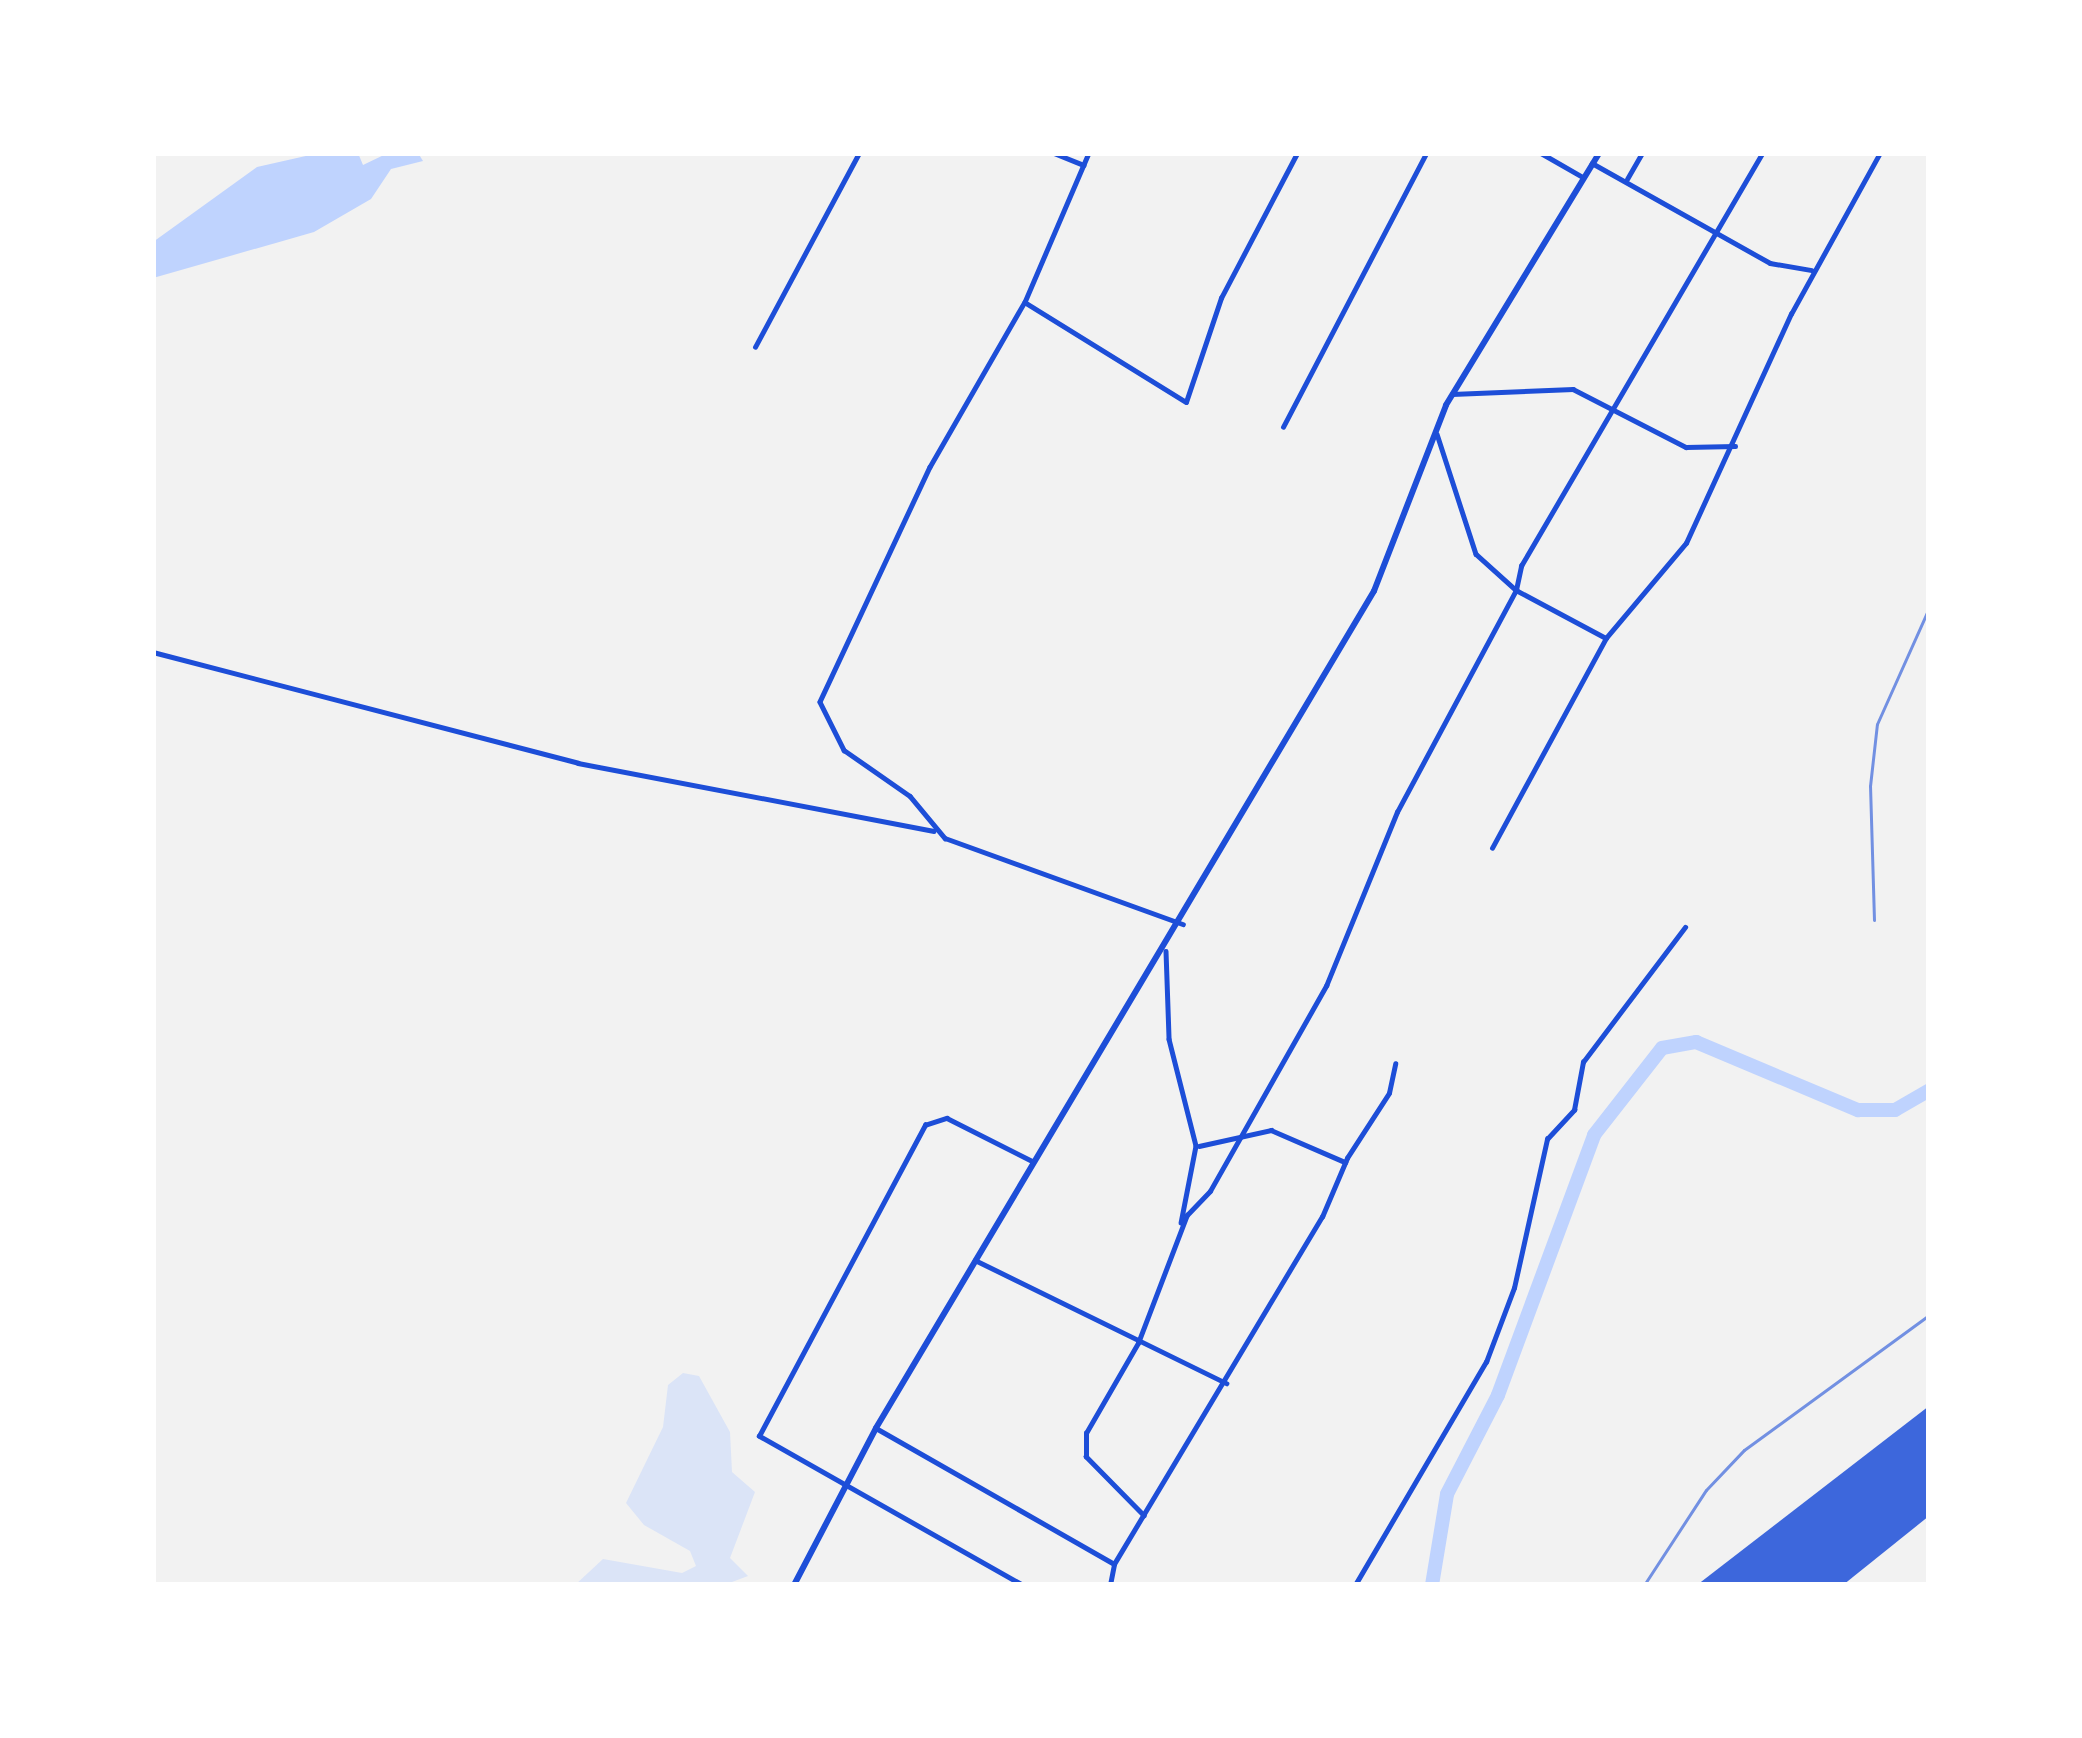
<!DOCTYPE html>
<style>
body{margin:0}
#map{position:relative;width:2082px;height:1738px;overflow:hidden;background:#f2f2f2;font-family:Mulish,sans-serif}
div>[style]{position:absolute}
.green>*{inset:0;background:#dbe4f7}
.water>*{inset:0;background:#bfd3fe}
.river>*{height:14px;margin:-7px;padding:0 7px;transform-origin:7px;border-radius:7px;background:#bfd3fe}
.building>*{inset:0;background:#3d67dc}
.minor>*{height:4.5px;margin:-2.25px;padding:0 2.25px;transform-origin:2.25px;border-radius:2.25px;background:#1d4ed8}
.secondary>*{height:6px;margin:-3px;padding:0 3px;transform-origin:3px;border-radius:3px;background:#1d4ed8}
.rail>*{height:3px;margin:-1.5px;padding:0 1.5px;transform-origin:1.5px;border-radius:1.5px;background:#7290e2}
span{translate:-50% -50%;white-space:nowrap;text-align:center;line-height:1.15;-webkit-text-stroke:12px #fff;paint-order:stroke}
.frame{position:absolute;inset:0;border:156px solid #fff;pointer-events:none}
</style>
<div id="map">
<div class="green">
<div style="clip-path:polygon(683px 1373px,699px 1376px,730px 1432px,732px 1472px,755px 1492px,730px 1558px,748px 1576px,724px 1585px,575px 1585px,603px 1559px,682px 1573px,696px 1566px,690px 1551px,644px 1525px,626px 1503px,663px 1427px,668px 1385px)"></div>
</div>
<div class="water">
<div style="clip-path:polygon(319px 153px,358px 153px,363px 165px,388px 153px,418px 153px,423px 161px,391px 169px,371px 199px,314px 232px,153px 278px,153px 242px,257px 167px)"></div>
</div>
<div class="river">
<div style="left:1432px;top:1585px;width:92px;rotate:-80.6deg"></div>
<div style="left:1447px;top:1494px;width:111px;rotate:-62.7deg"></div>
<div style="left:1498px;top:1395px;width:277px;rotate:-69.7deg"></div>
<div style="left:1594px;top:1135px;width:110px;rotate:-52deg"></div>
<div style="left:1662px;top:1048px;width:35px;rotate:-10deg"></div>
<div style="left:1696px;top:1042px;width:176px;rotate:22.8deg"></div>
<div style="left:1858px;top:1110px;width:37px"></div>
<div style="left:1895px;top:1110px;width:39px;rotate:-30deg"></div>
</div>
<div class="building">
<div style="clip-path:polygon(1929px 1406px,1929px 1516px,1843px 1585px,1697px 1585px)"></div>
</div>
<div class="minor">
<div style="left:1054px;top:153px;width:32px;rotate:22deg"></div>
<div style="left:1089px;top:153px;width:162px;rotate:113.2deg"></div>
<div style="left:1025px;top:302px;width:190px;rotate:119.9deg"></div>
<div style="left:930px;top:467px;width:259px;rotate:115.1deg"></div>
<div style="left:820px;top:702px;width:54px;rotate:63.4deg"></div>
<div style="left:844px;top:750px;width:80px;rotate:34.9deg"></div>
<div style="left:910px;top:796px;width:55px;rotate:50.2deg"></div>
<div style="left:945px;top:838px;width:253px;rotate:19.9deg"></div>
<div style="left:1541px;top:153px;width:46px;rotate:29.9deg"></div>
<div style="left:1592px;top:163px;width:204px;rotate:29.3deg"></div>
<div style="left:1770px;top:263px;width:42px;rotate:9.7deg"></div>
<div style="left:1627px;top:179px;width:30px;rotate:-60deg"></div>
<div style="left:1026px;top:303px;width:188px;rotate:31.7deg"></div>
<div style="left:1186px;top:402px;width:110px;rotate:-71.4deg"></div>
<div style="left:1221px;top:298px;width:164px;rotate:-62.3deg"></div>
<div style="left:755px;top:347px;width:220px;rotate:-61.8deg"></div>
<div style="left:1452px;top:394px;width:121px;rotate:-2.4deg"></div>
<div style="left:1573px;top:389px;width:127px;rotate:27.2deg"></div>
<div style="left:1686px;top:447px;width:49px;rotate:-1.2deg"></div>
<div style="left:1283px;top:427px;width:309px;rotate:-62.4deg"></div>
<div style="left:1437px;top:434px;width:126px;rotate:72deg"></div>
<div style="left:1476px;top:554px;width:54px;rotate:42deg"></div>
<div style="left:1516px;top:590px;width:102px;rotate:28.1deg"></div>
<div style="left:153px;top:652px;width:439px;rotate:14.6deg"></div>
<div style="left:578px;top:763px;width:362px;rotate:10.8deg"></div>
<div style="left:1492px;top:848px;width:239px;rotate:-61.5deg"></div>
<div style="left:1606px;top:638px;width:124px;rotate:-49.9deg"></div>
<div style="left:1686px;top:543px;width:252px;rotate:-65.4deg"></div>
<div style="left:1791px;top:314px;width:184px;rotate:-61.1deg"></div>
<div style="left:1166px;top:951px;width:88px;rotate:88deg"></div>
<div style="left:1169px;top:1039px;width:110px;rotate:75.8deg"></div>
<div style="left:1196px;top:1146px;width:78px;rotate:101deg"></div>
<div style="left:1199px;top:1146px;width:74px;rotate:-12.5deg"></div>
<div style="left:1271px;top:1130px;width:81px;rotate:23.4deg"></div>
<div style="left:975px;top:1260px;width:280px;rotate:26.1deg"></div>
<div style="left:876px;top:1428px;width:274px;rotate:29.7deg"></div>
<div style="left:1144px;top:1516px;width:83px;rotate:-134.5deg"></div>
<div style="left:1086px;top:1457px;width:24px;rotate:-90deg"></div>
<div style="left:1086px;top:1433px;width:104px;rotate:-60deg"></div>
<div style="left:1138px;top:1343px;width:137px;rotate:-69.1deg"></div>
<div style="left:1187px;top:1215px;width:33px;rotate:-46deg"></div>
<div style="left:1210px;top:1191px;width:236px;rotate:-60.5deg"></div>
<div style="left:1326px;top:986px;width:188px;rotate:-67.8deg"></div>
<div style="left:1397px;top:812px;width:252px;rotate:-61.8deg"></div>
<div style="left:1516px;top:590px;width:25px;rotate:-78deg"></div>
<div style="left:1521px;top:566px;width:478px;rotate:-59.7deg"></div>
<div style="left:1022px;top:1585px;width:302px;rotate:-150.5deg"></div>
<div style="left:759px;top:1436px;width:353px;rotate:-61.9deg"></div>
<div style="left:925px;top:1125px;width:23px;rotate:-18deg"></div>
<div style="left:947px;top:1118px;width:95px;rotate:26.8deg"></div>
<div style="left:1110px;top:1585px;width:21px;rotate:-79deg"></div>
<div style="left:1114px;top:1564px;width:405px;rotate:-59.1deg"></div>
<div style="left:1322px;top:1217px;width:64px;rotate:-67deg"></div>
<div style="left:1347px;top:1158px;width:77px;rotate:-57.1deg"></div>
<div style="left:1389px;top:1093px;width:30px;rotate:-78deg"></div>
<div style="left:1355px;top:1585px;width:259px;rotate:-59.6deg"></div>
<div style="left:1486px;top:1362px;width:79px;rotate:-69.3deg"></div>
<div style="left:1514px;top:1288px;width:153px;rotate:-77.5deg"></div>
<div style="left:1547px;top:1139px;width:40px;rotate:-47deg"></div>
<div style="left:1574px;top:1110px;width:49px;rotate:-79.4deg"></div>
<div style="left:1583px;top:1062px;width:169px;rotate:-52.9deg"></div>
</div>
<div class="secondary">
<div style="left:794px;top:1585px;width:177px;rotate:-62.4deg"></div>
<div style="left:876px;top:1428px;width:974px;rotate:-59.25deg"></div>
<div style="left:1374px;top:591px;width:199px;rotate:-68.8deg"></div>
<div style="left:1446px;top:405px;width:295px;rotate:-58.7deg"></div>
</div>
<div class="rail">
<div style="left:1874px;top:920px;width:134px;rotate:-91.7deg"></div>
<div style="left:1870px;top:786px;width:62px;rotate:-83.6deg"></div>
<div style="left:1877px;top:724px;width:127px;rotate:-65.9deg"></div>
<div style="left:1644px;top:1585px;width:113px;rotate:-56.9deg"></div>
<div style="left:1706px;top:1490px;width:55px;rotate:-46.5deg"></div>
<div style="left:1744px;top:1450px;width:229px;rotate:-36.1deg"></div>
</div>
<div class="frame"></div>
</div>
